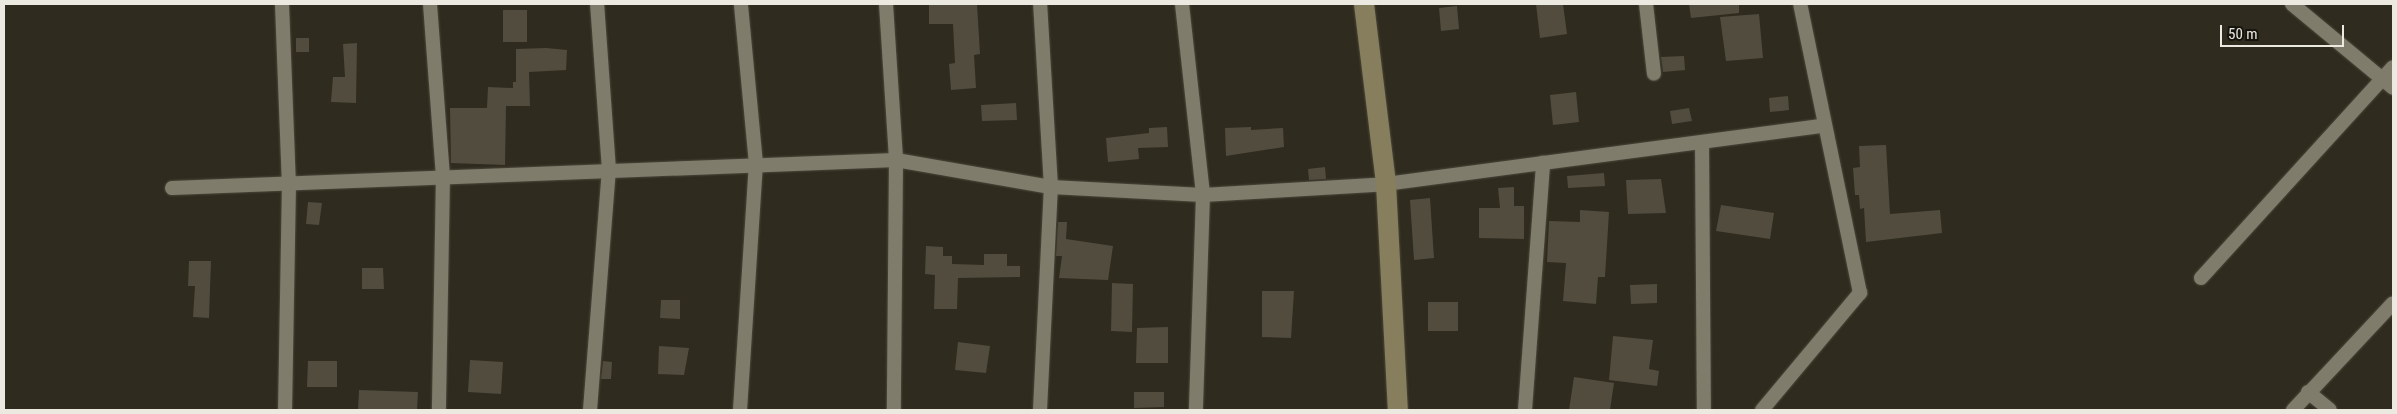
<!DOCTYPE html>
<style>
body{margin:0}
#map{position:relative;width:2397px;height:414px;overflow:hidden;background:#2f2b1e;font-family:"Roboto Condensed",sans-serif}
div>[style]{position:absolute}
.building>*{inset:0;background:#514c3e}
.roads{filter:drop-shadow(0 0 1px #4b473b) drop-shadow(0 0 1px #4b473b)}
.minor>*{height:14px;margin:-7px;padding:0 7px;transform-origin:7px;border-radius:7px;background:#807c6c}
.secondary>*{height:20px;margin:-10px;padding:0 10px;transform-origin:10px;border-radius:10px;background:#877e5d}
span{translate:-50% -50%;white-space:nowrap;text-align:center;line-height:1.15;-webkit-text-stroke:4px #16140e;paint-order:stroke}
.frame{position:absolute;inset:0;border:5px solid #ece9e0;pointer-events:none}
.scale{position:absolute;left:2220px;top:25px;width:124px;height:22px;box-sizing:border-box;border:2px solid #ece9e0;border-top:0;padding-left:6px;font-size:15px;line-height:18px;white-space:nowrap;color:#ece9e0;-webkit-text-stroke:4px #16140e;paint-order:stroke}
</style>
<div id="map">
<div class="building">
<div style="clip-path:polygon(929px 4px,977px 4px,980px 54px,974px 55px,976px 88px,951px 90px,949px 64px,955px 63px,953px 24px,929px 24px)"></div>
<div style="clip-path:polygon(1536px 4px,1563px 4px,1567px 34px,1540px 38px)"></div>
<div style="clip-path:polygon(1689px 4px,1739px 4px,1739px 13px,1691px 18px)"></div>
<div style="clip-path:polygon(1457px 6px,1459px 29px,1441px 31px,1439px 8px)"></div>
<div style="clip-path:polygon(503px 10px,527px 10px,527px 42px,503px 42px)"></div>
<div style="clip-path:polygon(1759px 14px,1763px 58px,1726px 61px,1720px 17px)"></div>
<div style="clip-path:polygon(296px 38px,309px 38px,309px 52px,296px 52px)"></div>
<div style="clip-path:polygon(357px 43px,356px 103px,331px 102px,333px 77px,345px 77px,343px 44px)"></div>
<div style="clip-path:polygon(546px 48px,567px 50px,566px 70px,529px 72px,530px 106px,506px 106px,505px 165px,451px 163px,450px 108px,487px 108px,488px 87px,513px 88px,513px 82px,516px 82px,516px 49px)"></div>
<div style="clip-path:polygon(1684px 56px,1685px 70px,1663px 72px,1661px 57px)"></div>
<div style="clip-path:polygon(1576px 92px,1579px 122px,1553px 125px,1550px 95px)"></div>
<div style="clip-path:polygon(1788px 96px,1789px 110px,1770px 112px,1769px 98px)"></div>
<div style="clip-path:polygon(1016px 103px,1017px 120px,982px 121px,981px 105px)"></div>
<div style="clip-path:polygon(1689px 108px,1692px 121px,1672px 124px,1670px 111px)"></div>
<div style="clip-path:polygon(1167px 127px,1168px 147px,1138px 148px,1139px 159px,1108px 162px,1106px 138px,1149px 133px,1149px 128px)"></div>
<div style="clip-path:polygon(1251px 127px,1251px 130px,1283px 128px,1284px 147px,1226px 156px,1225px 128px)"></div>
<div style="clip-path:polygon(1886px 145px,1890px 214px,1940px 210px,1942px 233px,1866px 242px,1864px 208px,1860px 209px,1859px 195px,1855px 195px,1853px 168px,1860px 167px,1859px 146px)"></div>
<div style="clip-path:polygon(1325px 167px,1326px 179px,1309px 180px,1308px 169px)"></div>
<div style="clip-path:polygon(1604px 173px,1605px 186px,1568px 188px,1567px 176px)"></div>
<div style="clip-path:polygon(1661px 179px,1666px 213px,1628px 214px,1626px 180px)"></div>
<div style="clip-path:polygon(1514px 187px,1514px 206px,1524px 206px,1524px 239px,1479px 238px,1479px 208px,1500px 208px,1498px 188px)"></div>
<div style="clip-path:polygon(1430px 198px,1434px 258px,1414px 260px,1410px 200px)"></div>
<div style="clip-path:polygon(308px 202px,322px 203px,319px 225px,306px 224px)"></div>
<div style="clip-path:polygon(1721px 205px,1774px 213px,1770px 239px,1716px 231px)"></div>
<div style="clip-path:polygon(1580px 210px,1609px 212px,1605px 277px,1598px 277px,1596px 304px,1563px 301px,1566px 263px,1547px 262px,1549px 221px,1580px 222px)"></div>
<div style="clip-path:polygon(1058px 222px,1067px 222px,1066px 239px,1113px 246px,1108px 280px,1059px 278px,1062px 256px,1056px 256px)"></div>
<div style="clip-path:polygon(926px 246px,943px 247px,943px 256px,952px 256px,952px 264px,984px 265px,984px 254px,1007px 254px,1007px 266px,1020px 266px,1020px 277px,958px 278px,957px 309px,934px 309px,935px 275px,925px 274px)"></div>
<div style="clip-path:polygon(189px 261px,211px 261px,209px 318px,193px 317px,195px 286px,188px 286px)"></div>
<div style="clip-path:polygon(362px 268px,383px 268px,384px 289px,362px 289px)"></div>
<div style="clip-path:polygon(1112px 283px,1133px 284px,1132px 332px,1111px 331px)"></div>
<div style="clip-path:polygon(1657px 284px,1657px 303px,1631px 304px,1630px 285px)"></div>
<div style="clip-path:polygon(1262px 291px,1294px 291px,1291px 338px,1262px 337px)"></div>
<div style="clip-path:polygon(661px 300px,680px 300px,680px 319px,660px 318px)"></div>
<div style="clip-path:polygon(1428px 302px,1458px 302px,1458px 331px,1428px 331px)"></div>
<div style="clip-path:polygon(1168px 327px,1168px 363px,1136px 363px,1137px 328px)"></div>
<div style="clip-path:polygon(1613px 336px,1653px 340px,1649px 369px,1659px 371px,1657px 386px,1609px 380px)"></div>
<div style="clip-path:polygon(958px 342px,990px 346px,986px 373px,955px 370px)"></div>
<div style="clip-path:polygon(659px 346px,689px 348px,684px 375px,658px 374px)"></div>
<div style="clip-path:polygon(470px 360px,503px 362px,501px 394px,468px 392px)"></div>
<div style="clip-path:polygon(308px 361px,337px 361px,337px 387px,307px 387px)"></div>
<div style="clip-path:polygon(603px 361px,612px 362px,611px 379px,601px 379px)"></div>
<div style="clip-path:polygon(1574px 377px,1614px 383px,1610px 410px,1569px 410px)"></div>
<div style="clip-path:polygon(359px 390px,418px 392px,417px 410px,358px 410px)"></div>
<div style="clip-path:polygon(1134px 392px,1164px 392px,1164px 407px,1134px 408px)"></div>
</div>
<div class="roads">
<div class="minor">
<div style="left:282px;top:4px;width:179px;rotate:87.8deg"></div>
<div style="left:289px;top:183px;width:227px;rotate:91deg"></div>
<div style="left:430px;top:4px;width:171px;rotate:85.7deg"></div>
<div style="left:443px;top:175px;width:235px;rotate:91deg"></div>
<div style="left:886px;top:4px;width:156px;rotate:86.3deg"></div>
<div style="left:896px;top:160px;width:250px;rotate:90.5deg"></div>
<div style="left:1182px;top:4px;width:192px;rotate:83.7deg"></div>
<div style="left:1203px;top:195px;width:215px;rotate:91.9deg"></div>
<div style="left:1646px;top:4px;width:70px;rotate:83.5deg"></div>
<div style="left:2292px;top:4px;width:131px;rotate:39.7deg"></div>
<div style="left:1702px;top:142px;width:268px;rotate:89.6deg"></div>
<div style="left:172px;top:188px;width:725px;rotate:-2.21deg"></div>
<div style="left:896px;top:160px;width:157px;rotate:9.9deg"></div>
<div style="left:1051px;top:187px;width:152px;rotate:3deg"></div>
<div style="left:1203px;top:195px;width:183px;rotate:-3.4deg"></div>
<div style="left:1386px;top:184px;width:441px;rotate:-7.6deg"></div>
<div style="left:2201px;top:278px;width:285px;rotate:-47.7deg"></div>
<div style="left:2308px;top:392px;width:28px;rotate:39deg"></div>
<div style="left:590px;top:410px;width:241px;rotate:-85.5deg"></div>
<div style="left:609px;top:170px;width:166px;rotate:-94.1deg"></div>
<div style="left:740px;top:410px;width:247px;rotate:-86.3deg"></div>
<div style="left:756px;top:164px;width:161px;rotate:-95.4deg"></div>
<div style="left:1040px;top:410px;width:223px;rotate:-87.2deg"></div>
<div style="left:1051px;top:187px;width:183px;rotate:-93.4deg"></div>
<div style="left:1525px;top:410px;width:248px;rotate:-85.8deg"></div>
<div style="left:1762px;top:410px;width:153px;rotate:-50.1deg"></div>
<div style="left:1860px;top:293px;width:295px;rotate:-101.7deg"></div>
<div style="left:2293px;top:410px;width:146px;rotate:-46.9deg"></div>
</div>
<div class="secondary">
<div style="left:1364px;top:4px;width:181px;rotate:83deg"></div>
<div style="left:1386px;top:184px;width:226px;rotate:87deg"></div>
</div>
</div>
<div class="frame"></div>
<div class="scale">50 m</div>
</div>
